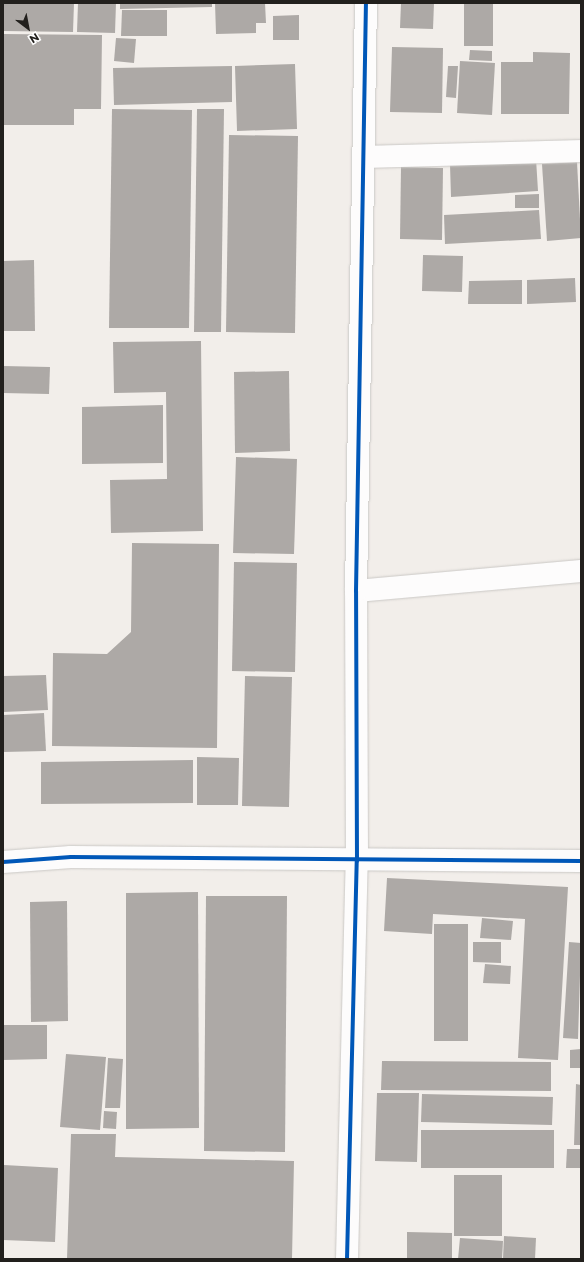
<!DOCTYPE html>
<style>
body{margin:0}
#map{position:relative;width:584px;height:1262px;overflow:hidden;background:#f2eeea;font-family:Montserrat,sans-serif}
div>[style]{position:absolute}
.building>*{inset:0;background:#ada9a6}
.roads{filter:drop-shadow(0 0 1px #cac8c5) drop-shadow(0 0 1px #cac8c5)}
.street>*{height:22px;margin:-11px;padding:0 11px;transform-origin:11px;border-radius:11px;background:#fdfcfc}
.secondary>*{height:22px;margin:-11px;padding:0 11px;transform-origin:11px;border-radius:11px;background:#fdfcfc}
.cycleway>*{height:4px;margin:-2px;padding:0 2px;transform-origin:2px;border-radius:2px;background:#0057b8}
span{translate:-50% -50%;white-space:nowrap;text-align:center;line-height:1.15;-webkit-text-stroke:3px #fff;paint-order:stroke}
.frame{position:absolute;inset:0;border:4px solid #22201d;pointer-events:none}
.north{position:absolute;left:8px;top:8px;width:40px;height:40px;-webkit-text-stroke:3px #fff;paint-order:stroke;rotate:148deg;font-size:11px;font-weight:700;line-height:16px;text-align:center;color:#22201d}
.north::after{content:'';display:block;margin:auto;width:14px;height:18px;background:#22201d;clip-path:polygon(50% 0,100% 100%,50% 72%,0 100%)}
</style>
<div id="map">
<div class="building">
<div style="clip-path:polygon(3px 3px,74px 3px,73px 32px,3px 31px)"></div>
<div style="clip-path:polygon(78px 3px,116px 3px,115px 33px,77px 32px)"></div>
<div style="clip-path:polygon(120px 3px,212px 3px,212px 7px,120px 9px)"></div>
<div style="clip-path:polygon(215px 3px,265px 3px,266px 23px,256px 23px,256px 33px,216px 34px)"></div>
<div style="clip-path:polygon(401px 3px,434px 3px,433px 29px,400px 28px)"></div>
<div style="clip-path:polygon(464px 3px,493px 3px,493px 46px,464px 46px)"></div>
<div style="clip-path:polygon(122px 10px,167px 10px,167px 36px,121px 36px)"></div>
<div style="clip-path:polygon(299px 15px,299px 40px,273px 40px,273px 16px)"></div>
<div style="clip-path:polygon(3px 34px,102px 35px,101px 109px,74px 109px,74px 125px,3px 125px)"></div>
<div style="clip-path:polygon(116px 38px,136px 39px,134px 63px,114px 61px)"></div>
<div style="clip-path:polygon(392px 47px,443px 48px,442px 113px,390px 112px)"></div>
<div style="clip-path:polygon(470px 50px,492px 51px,492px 61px,469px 60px)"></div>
<div style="clip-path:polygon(533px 52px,570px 53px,569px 114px,501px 114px,501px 62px,533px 62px)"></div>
<div style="clip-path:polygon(460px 61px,495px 63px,492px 115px,457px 113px)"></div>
<div style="clip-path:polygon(295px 64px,297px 129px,237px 131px,235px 66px)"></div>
<div style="clip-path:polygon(232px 66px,232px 102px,114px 105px,113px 68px)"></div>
<div style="clip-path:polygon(448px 66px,458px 66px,456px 98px,446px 97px)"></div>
<div style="clip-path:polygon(112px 109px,192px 110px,189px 328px,109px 328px)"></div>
<div style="clip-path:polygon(197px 109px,224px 109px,221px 332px,194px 332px)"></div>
<div style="clip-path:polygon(229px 135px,298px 136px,295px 333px,226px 332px)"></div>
<div style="clip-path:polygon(536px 159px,538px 191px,451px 197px,450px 164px)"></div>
<div style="clip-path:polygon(577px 162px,581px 238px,547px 241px,542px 164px)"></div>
<div style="clip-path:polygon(401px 167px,443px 168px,442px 240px,400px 239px)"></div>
<div style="clip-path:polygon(539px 194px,539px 208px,515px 208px,515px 195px)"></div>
<div style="clip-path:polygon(539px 210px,541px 239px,445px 244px,444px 215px)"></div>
<div style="clip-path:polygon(423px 255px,463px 256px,462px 292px,422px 291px)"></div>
<div style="clip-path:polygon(34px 260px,35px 331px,3px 331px,3px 261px)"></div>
<div style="clip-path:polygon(575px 278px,576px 302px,527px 304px,527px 280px)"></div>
<div style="clip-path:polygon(522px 280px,522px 304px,468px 304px,469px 281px)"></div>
<div style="clip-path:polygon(201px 341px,203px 531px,111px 533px,110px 480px,167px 479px,166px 392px,114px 393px,113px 342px)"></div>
<div style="clip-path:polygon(3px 366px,50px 367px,49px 394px,3px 393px)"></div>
<div style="clip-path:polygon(289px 371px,290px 451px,235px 453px,234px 372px)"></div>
<div style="clip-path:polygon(163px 405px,163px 463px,82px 464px,82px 407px)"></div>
<div style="clip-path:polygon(236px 457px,297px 459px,294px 554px,233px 553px)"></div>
<div style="clip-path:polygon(132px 543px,219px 544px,217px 748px,52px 746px,53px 653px,107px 654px,131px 632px)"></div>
<div style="clip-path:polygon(234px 562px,297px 563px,295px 672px,232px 671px)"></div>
<div style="clip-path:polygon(46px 675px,48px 710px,3px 712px,3px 676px)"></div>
<div style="clip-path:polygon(245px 676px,292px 677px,289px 807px,242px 806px)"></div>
<div style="clip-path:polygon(44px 713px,46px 751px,3px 752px,3px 715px)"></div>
<div style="clip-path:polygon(197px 757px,239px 758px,238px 805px,197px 805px)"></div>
<div style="clip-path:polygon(193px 760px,193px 803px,41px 804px,41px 762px)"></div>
<div style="clip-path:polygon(387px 878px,568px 887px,558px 1060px,518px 1058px,525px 919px,433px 914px,432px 934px,384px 931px)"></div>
<div style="clip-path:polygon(198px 892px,199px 1128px,126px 1129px,126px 893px)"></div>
<div style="clip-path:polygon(206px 896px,287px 896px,285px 1152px,204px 1151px)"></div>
<div style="clip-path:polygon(67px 901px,68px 1021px,31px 1022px,30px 902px)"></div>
<div style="clip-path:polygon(482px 918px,513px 921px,511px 940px,480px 938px)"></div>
<div style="clip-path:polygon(434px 924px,468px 924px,468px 1041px,434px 1041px)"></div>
<div style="clip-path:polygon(473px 942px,501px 942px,501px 963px,473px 962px)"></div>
<div style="clip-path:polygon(569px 942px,581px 943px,578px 1039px,563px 1038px)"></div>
<div style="clip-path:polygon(485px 964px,511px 966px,510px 984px,483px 983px)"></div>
<div style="clip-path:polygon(3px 1025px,47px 1025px,47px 1059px,3px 1060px)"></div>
<div style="clip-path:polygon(581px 1049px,581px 1068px,570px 1068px,570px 1050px)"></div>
<div style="clip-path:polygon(66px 1054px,106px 1057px,100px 1130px,60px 1127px)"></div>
<div style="clip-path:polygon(108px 1058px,123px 1059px,120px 1108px,105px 1108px)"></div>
<div style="clip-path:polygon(382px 1061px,551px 1062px,551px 1091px,381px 1090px)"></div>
<div style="clip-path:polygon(576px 1084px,581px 1085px,581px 1145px,574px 1145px)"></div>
<div style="clip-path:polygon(377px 1093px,419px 1093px,417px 1162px,375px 1161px)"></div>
<div style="clip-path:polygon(422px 1094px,553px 1097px,552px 1125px,421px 1122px)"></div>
<div style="clip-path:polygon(104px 1111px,117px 1112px,116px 1129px,103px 1128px)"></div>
<div style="clip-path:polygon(421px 1130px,554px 1130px,554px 1168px,421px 1168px)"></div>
<div style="clip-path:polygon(71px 1134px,116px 1134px,115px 1157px,294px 1161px,292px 1259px,67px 1259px)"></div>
<div style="clip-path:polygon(567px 1149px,581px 1149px,581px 1168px,566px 1168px)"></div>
<div style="clip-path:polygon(4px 1165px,58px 1168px,55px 1242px,3px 1240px)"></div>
<div style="clip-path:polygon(454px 1175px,502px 1175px,502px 1236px,454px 1236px)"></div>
<div style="clip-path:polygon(407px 1232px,452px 1233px,452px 1259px,407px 1259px)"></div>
<div style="clip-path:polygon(504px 1236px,536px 1238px,535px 1259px,503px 1259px)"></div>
<div style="clip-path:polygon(460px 1238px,503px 1241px,502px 1259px,458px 1259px)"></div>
</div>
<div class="roads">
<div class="street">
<div style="left:365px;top:157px;width:216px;rotate:-1.6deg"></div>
<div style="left:356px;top:591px;width:226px;rotate:-5.1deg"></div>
<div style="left:3px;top:862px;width:68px;rotate:-4.2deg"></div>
<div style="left:71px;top:857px;width:510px;rotate:0.45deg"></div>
</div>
<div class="secondary">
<div style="left:347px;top:1259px;width:398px;rotate:-88.6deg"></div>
<div style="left:357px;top:861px;width:270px;rotate:-90.2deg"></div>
<div style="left:356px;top:591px;width:588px;rotate:-89.03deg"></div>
</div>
</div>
<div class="cycleway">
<div style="left:3px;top:862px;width:68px;rotate:-4.2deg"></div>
<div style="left:71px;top:857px;width:510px;rotate:0.45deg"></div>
<div style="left:347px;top:1259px;width:398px;rotate:-88.6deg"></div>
<div style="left:357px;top:861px;width:270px;rotate:-90.2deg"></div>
<div style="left:356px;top:591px;width:588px;rotate:-89.03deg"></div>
</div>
<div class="frame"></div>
<div class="north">N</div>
</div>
